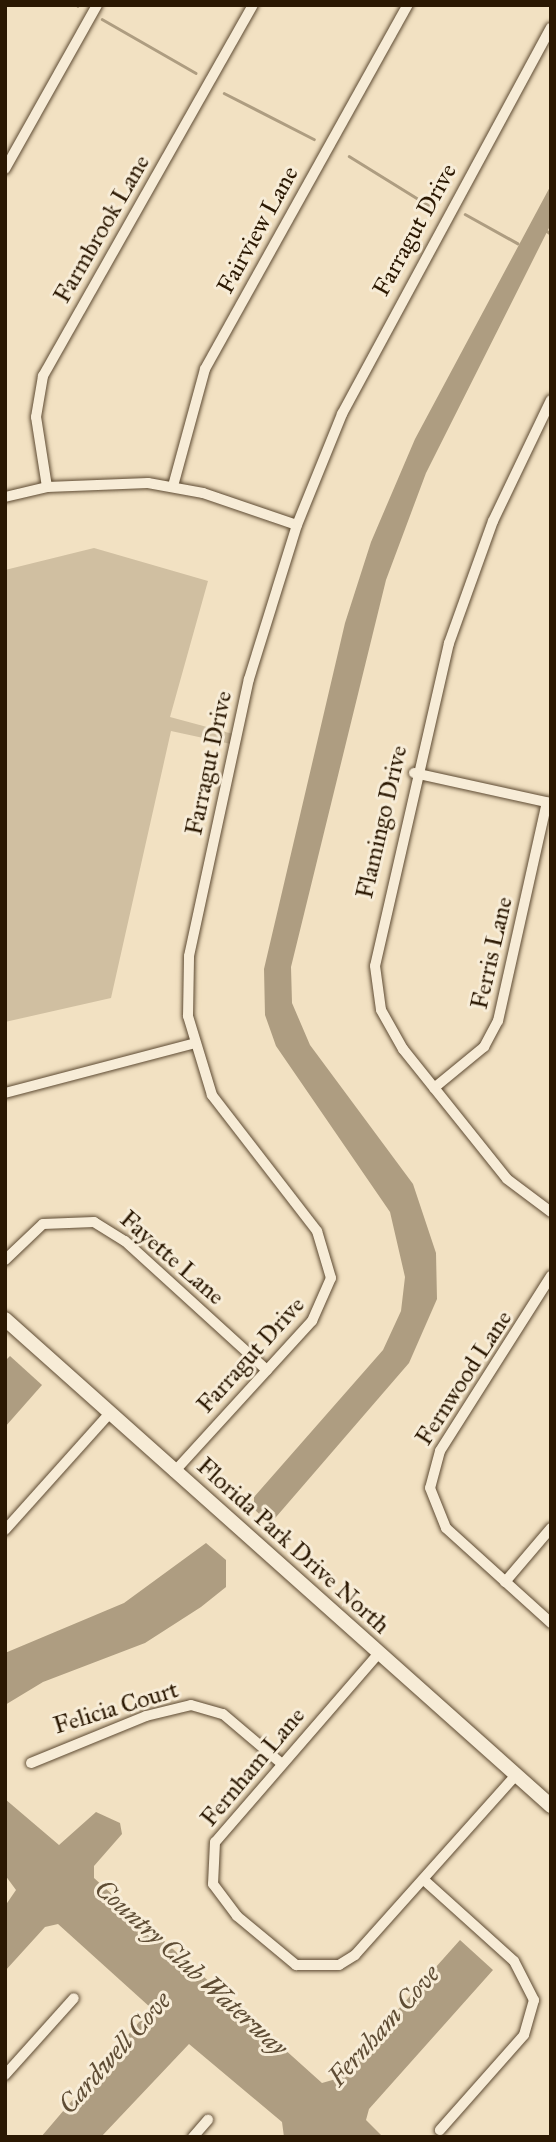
<!DOCTYPE html>
<style>
body{margin:0}
#map{position:relative;width:556px;height:2142px;overflow:hidden;background:#f2e1c2;font-family:"IM FELL Great Primer",serif}
div>[style]{position:absolute}
.green>*{inset:0;background:#d0bfa1}
.water>*{inset:0;background:#ae9d81}
.stream>*{height:2.5px;margin:-1.25px;padding:0 1.25px;transform-origin:1.25px;border-radius:1.25px;background:#ae9d81}
.roads{filter:drop-shadow(0 0 2px #5d4a32) drop-shadow(0 0 2px #5d4a32)}
.street>*{height:10px;margin:-5px;padding:0 5px;transform-origin:5px;border-radius:5px;background:#f7ecd7}
.secondary>*{height:14px;margin:-7px;padding:0 7px;transform-origin:7px;border-radius:7px;background:#f7ecd7}
span{translate:-50% -50%;white-space:nowrap;text-align:center;line-height:1.15;-webkit-text-stroke:6px #f7ecd7;paint-order:stroke}
.street-label{font-size:24px;color:#2b1802}
.water-label{font-size:26px;color:#5f4d35;font-style:italic}
.frame{position:absolute;inset:0;border:7px solid #2b1802;pointer-events:none}
</style>
<div id="map">
<div class="green">
<div style="clip-path:polygon(94px 548px,208px 581px,170px 717px,233px 734px,231px 744px,171px 731px,111px 998px,5px 1022px,5px 570px)"></div>
</div>
<div class="water">
<div style="clip-path:polygon(551px 185px,551px 224px,426px 473px,386px 580px,291px 967px,292px 1003px,310px 1045px,413px 1184px,436px 1253px,437px 1299px,409px 1363px,270px 1524px,254px 1509px,254px 1497px,383px 1350px,401px 1311px,405px 1277px,390px 1212px,276px 1046px,265px 1015px,264px 969px,345px 623px,371px 542px,415px 439px)"></div>
<div style="clip-path:polygon(10px 1356px,42px 1385px,5px 1427px,5px 1361px)"></div>
<div style="clip-path:polygon(206px 1543px,226px 1560px,226px 1587px,201px 1607px,145px 1643px,43px 1682px,5px 1705px,5px 1653px,124px 1603px)"></div>
<div style="clip-path:polygon(5px 1799px,59px 1845px,96px 1812px,120px 1823px,122px 1834px,94px 1866px,94px 1878px,322px 2083px,336px 2079px,460px 1940px,493px 1970px,369px 2109px,366px 2120px,383px 2137px,284px 2137px,282px 2122px,189px 2044px,101px 2137px,41px 2137px,151px 2008px,58px 1924px,45px 1927px,5px 1971px,5px 1906px,16px 1890px,5px 1875px)"></div>
</div>
<div class="stream">
<div style="left:77px;top:5px;width:1px;rotate:45deg"></div>
<div style="left:102px;top:19px;width:108px;rotate:29.9deg"></div>
<div style="left:224px;top:93px;width:101px;rotate:27.1deg"></div>
<div style="left:349px;top:156px;width:93px;rotate:31.8deg"></div>
<div style="left:465px;top:214px;width:60px;rotate:29.1deg"></div>
<div style="left:547px;top:231px;width:5px;rotate:37deg"></div>
</div>
<div class="roads">
<div class="street">
<div style="left:5px;top:169px;width:188px;rotate:-60.7deg"></div>
<div style="left:551px;top:400px;width:134px;rotate:115.6deg"></div>
<div style="left:493px;top:521px;width:130px;rotate:109.8deg"></div>
<div style="left:449px;top:643px;width:331px;rotate:102.9deg"></div>
<div style="left:375px;top:966px;width:44px;rotate:82.2deg"></div>
<div style="left:381px;top:1010px;width:45px;rotate:60.6deg"></div>
<div style="left:403px;top:1049px;width:166px;rotate:51.3deg"></div>
<div style="left:507px;top:1179px;width:55px;rotate:36.9deg"></div>
<div style="left:173px;top:486px;width:121px;rotate:-74.7deg"></div>
<div style="left:205px;top:369px;width:417px;rotate:-60.9deg"></div>
<div style="left:47px;top:487px;width:71px;rotate:-98.9deg"></div>
<div style="left:36px;top:417px;width:42px;rotate:-80.3deg"></div>
<div style="left:43px;top:376px;width:426px;rotate:-60.5deg"></div>
<div style="left:5px;top:497px;width:43px;rotate:-13.4deg"></div>
<div style="left:47px;top:487px;width:101px;rotate:-2.3deg"></div>
<div style="left:148px;top:483px;width:56px;rotate:10.3deg"></div>
<div style="left:203px;top:493px;width:99px;rotate:18.8deg"></div>
<div style="left:414px;top:773px;width:140px;rotate:12.4deg"></div>
<div style="left:434px;top:1088px;width:65px;rotate:-39.4deg"></div>
<div style="left:484px;top:1047px;width:30px;rotate:-62deg"></div>
<div style="left:498px;top:1021px;width:224px;rotate:-77.4deg"></div>
<div style="left:5px;top:1093px;width:193px;rotate:-14.7deg"></div>
<div style="left:5px;top:1260px;width:52px;rotate:-43.5deg"></div>
<div style="left:43px;top:1224px;width:51px;rotate:-2.2deg"></div>
<div style="left:94px;top:1222px;width:36px;rotate:32deg"></div>
<div style="left:125px;top:1241px;width:192px;rotate:42.3deg"></div>
<div style="left:551px;top:1276px;width:207px;rotate:122.4deg"></div>
<div style="left:440px;top:1451px;width:38px;rotate:105deg"></div>
<div style="left:430px;top:1488px;width:43px;rotate:68.2deg"></div>
<div style="left:446px;top:1528px;width:142px;rotate:42.1deg"></div>
<div style="left:174px;top:1472px;width:205px;rotate:-47.6deg"></div>
<div style="left:312px;top:1321px;width:47px;rotate:-66.2deg"></div>
<div style="left:331px;top:1278px;width:49px;rotate:-106.6deg"></div>
<div style="left:317px;top:1231px;width:172px;rotate:-127.7deg"></div>
<div style="left:212px;top:1095px;width:83px;rotate:-106.9deg"></div>
<div style="left:188px;top:1016px;width:60px;rotate:-89deg"></div>
<div style="left:189px;top:956px;width:283px;rotate:-77.8deg"></div>
<div style="left:249px;top:679px;width:161px;rotate:-72.7deg"></div>
<div style="left:297px;top:525px;width:120px;rotate:-67.9deg"></div>
<div style="left:342px;top:414px;width:439px;rotate:-61.6deg"></div>
<div style="left:5px;top:1530px;width:156px;rotate:-48.1deg"></div>
<div style="left:505px;top:1582px;width:71px;rotate:-49.6deg"></div>
<div style="left:379px;top:1653px;width:250px;rotate:130.9deg"></div>
<div style="left:215px;top:1842px;width:42px;rotate:92.7deg"></div>
<div style="left:213px;top:1884px;width:40px;rotate:53deg"></div>
<div style="left:237px;top:1916px;width:77px;rotate:39.7deg"></div>
<div style="left:296px;top:1965px;width:43px"></div>
<div style="left:339px;top:1965px;width:19px;rotate:-32deg"></div>
<div style="left:355px;top:1955px;width:241px;rotate:-48.2deg"></div>
<div style="left:31px;top:1763px;width:124px;rotate:-22.2deg"></div>
<div style="left:146px;top:1716px;width:46px;rotate:-13.7deg"></div>
<div style="left:191px;top:1705px;width:33px;rotate:16deg"></div>
<div style="left:223px;top:1714px;width:77px;rotate:40.3deg"></div>
<div style="left:424px;top:1880px;width:121px;rotate:42deg"></div>
<div style="left:514px;top:1961px;width:44px;rotate:62.9deg"></div>
<div style="left:534px;top:2000px;width:36px;rotate:106deg"></div>
<div style="left:524px;top:2035px;width:127px;rotate:131.5deg"></div>
<div style="left:5px;top:2075px;width:103px;rotate:-48.1deg"></div>
<div style="left:193px;top:2137px;width:23px;rotate:-49deg"></div>
</div>
<div class="secondary">
<div style="left:5px;top:1319px;width:732px;rotate:41.73deg"></div>
</div>
</div>
<div class="street-label">
<span style="left:102px;top:229px;rotate:-60deg">Farmbrook Lane</span>
<span style="left:258px;top:230px;rotate:-61deg">Fairview Lane</span>
<span style="left:415px;top:230px;rotate:-61deg">Farragut Drive</span>
<span style="left:209px;top:763px;rotate:-78deg">Farragut Drive</span>
<span style="left:382px;top:822px;rotate:-77deg">Flamingo Drive</span>
<span style="left:492px;top:953px;rotate:-77deg">Ferris Lane</span>
<span style="left:172px;top:1258px;rotate:41deg">Fayette Lane</span>
<span style="left:251px;top:1355px;rotate:-48deg">Farragut Drive</span>
<span style="left:464px;top:1378px;rotate:-57deg">Fernwood Lane</span>
<span style="left:293px;top:1546px;rotate:42deg">Florida Park Drive North</span>
<span style="left:116px;top:1708px;rotate:-17deg">Felicia Court</span>
<span style="left:253px;top:1767px;rotate:-50deg">Fernham Lane</span>
</div>
<div class="water-label">
<span style="left:191px;top:1968px;rotate:42deg">Country Club Waterway</span>
<span style="left:384px;top:2026px;rotate:-48deg">Fernham Cove</span>
<span style="left:115px;top:2053px;rotate:-48deg">Cardwell Cove</span>
</div>
<div class="frame"></div>
</div>
